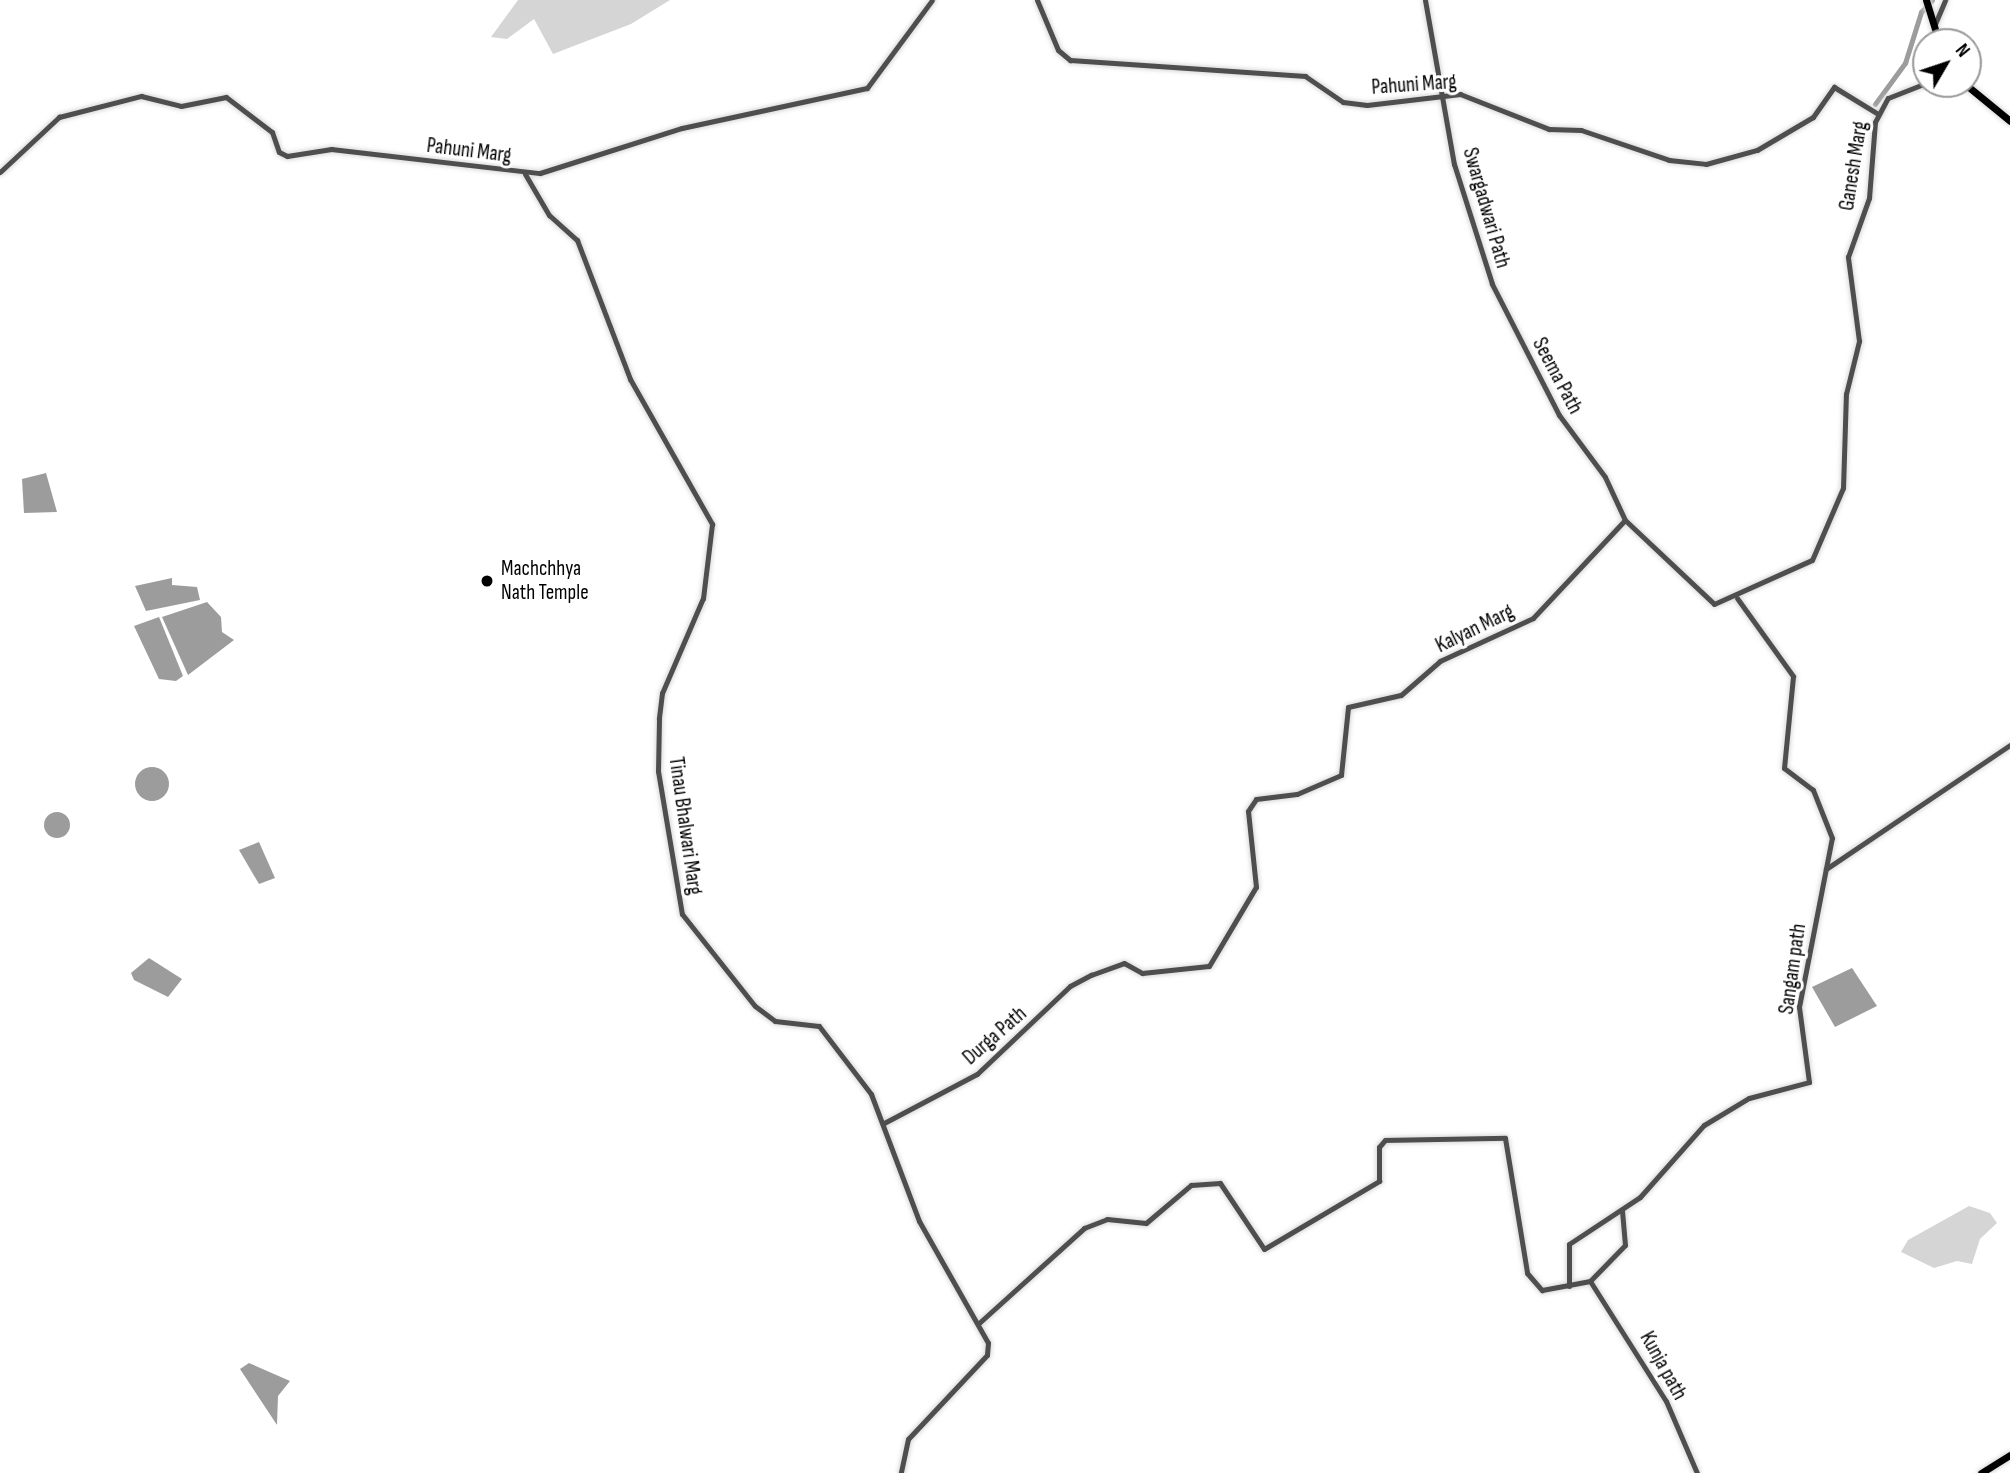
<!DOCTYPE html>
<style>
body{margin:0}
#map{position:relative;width:2010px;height:1473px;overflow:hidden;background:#fff;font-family:"Sofia Sans Condensed",sans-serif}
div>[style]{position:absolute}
.green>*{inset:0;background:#d5d5d5}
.water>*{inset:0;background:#9c9c9c}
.round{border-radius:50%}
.canal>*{height:5px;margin:-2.5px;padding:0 2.5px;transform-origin:2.5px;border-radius:2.5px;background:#9c9c9c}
.roads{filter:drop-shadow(0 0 2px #dbdbdb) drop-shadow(0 0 2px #dbdbdb)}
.minor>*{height:5px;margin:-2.5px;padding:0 2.5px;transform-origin:2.5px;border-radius:2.5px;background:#4e4e4e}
.major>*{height:7px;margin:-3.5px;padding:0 3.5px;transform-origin:3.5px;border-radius:3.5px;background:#000}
.dots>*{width:19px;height:19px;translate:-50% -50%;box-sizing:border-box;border:4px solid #fff;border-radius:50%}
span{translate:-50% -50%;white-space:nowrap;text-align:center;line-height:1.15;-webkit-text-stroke:6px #fff;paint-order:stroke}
.street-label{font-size:21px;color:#000}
.poi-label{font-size:21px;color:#000}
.left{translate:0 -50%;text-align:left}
.north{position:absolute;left:1912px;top:28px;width:70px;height:70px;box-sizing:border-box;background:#fff;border:2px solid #999;border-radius:50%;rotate:51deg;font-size:19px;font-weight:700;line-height:28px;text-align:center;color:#000}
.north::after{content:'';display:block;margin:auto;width:24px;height:32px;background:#000;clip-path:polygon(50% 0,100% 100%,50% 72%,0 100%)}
</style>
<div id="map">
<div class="green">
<div style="clip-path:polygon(518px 0,670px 0,631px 24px,553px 54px,534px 19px,507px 39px,491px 37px)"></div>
<div style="clip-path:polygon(1969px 1206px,1990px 1213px,1997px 1223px,1980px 1239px,1972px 1264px,1957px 1261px,1934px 1268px,1901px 1252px,1908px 1240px)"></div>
</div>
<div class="water">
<div style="clip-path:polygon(46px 473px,57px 512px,24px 513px,22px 479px)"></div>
<div style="clip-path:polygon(172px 578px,172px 585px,197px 587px,200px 600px,146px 611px,135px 586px)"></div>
<div style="clip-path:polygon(207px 602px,221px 617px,222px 632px,234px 640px,188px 675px,162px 617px)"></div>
<div style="clip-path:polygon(159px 617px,183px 676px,176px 681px,159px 679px,134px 626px)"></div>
<div class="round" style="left:135px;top:767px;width:34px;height:34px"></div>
<div class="round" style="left:44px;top:812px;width:26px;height:26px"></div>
<div style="clip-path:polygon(259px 842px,275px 878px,259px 884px,239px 850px)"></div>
<div style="clip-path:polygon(149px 958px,182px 979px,168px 997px,134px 980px,131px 973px)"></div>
<div style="clip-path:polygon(1852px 968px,1877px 1006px,1835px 1027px,1812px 987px)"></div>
<div style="clip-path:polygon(249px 1363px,290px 1381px,278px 1396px,277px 1425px,240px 1369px)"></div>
</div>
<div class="canal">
<div style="left:1875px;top:104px;width:51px;rotate:-53.8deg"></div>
<div style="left:1905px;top:63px;width:53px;rotate:-72.6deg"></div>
<div style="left:1921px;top:12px;width:16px;rotate:-47deg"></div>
</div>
<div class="roads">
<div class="minor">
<div style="left:1037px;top:0;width:54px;rotate:67.2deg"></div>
<div style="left:1058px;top:50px;width:16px;rotate:40deg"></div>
<div style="left:1070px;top:60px;width:236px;rotate:3.9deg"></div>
<div style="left:1305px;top:76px;width:46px;rotate:34.4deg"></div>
<div style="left:1343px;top:102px;width:24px;rotate:7deg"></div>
<div style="left:1367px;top:105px;width:94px;rotate:-6.7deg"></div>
<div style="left:1460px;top:94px;width:96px;rotate:21.5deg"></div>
<div style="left:1549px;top:129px;width:32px;rotate:2deg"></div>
<div style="left:1581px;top:130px;width:93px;rotate:18.8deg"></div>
<div style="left:1669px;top:160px;width:37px;rotate:6deg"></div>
<div style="left:1706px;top:164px;width:53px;rotate:-15.4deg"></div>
<div style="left:1757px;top:150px;width:65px;rotate:-30.5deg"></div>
<div style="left:1813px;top:117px;width:37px;rotate:-55deg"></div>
<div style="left:1834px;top:87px;width:52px;rotate:31.5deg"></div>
<div style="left:1425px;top:0;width:167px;rotate:80deg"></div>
<div style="left:1454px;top:164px;width:126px;rotate:72.4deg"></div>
<div style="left:1492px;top:284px;width:147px;rotate:62.9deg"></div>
<div style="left:1559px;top:415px;width:77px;rotate:53.4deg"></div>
<div style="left:1605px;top:477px;width:47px;rotate:65.1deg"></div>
<div style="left:1935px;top:24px;width:26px;rotate:-67deg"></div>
<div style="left:0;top:172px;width:81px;rotate:-43deg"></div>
<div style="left:59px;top:117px;width:85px;rotate:-14.4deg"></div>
<div style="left:141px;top:96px;width:41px;rotate:14deg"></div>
<div style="left:181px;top:106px;width:46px;rotate:-11.3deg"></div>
<div style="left:226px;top:97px;width:58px;rotate:37.3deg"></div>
<div style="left:272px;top:132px;width:21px;rotate:71deg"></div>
<div style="left:279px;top:152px;width:9px;rotate:27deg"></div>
<div style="left:287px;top:156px;width:45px;rotate:-9deg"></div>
<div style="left:331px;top:149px;width:210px;rotate:6.6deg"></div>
<div style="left:540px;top:173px;width:149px;rotate:-17.6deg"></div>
<div style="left:682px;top:128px;width:189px;rotate:-12.2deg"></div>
<div style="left:867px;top:88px;width:109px;rotate:-53.5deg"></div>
<div style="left:525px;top:174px;width:48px;rotate:59.7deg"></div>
<div style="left:549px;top:215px;width:38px;rotate:42deg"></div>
<div style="left:577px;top:240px;width:149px;rotate:69.1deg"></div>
<div style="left:630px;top:379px;width:167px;rotate:60.5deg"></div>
<div style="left:712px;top:524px;width:75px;rotate:96.9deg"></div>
<div style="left:703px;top:598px;width:103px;rotate:113.3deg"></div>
<div style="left:662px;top:693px;width:26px;rotate:97deg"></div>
<div style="left:659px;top:719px;width:52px;rotate:91.1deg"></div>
<div style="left:658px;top:771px;width:145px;rotate:80.5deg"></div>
<div style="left:682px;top:914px;width:117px;rotate:51.6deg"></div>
<div style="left:755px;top:1006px;width:25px;rotate:37deg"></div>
<div style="left:775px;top:1021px;width:44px;rotate:6.5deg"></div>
<div style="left:819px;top:1026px;width:86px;rotate:52.6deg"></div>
<div style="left:871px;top:1094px;width:136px;rotate:69.3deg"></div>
<div style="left:919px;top:1221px;width:140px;rotate:60.5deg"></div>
<div style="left:988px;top:1343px;width:12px;rotate:95deg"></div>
<div style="left:987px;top:1355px;width:115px;rotate:133.2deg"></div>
<div style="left:908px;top:1439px;width:35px;rotate:102deg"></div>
<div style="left:1826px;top:869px;width:222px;rotate:-34deg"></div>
<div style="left:884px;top:1123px;width:105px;rotate:-27.8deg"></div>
<div style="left:977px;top:1074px;width:128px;rotate:-43.4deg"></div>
<div style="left:1070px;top:986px;width:24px;rotate:-28deg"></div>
<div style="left:1091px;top:975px;width:35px;rotate:-20deg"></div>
<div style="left:1124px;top:963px;width:21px;rotate:29deg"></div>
<div style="left:1142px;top:973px;width:67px;rotate:-6deg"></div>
<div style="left:1209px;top:966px;width:92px;rotate:-59.3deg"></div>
<div style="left:1256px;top:887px;width:76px;rotate:-96deg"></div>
<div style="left:1248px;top:811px;width:14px;rotate:-56deg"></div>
<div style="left:1256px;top:799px;width:41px;rotate:-7deg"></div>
<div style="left:1297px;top:794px;width:48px;rotate:-23.4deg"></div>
<div style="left:1341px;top:775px;width:68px;rotate:-84.1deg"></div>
<div style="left:1348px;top:707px;width:54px;rotate:-12.8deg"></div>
<div style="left:1401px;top:695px;width:52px;rotate:-41.1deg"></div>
<div style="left:1440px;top:661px;width:102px;rotate:-24.8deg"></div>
<div style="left:1533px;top:618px;width:134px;rotate:-46.8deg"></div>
<div style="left:1625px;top:520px;width:122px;rotate:43.3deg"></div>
<div style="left:1714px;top:604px;width:107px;rotate:-24.2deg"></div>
<div style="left:1812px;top:560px;width:78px;rotate:-66.7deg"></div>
<div style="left:1843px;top:488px;width:94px;rotate:-88.2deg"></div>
<div style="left:1846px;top:394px;width:55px;rotate:-76.2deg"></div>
<div style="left:1859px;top:341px;width:85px;rotate:-97.5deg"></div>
<div style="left:1848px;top:257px;width:63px;rotate:-70.4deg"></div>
<div style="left:1869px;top:198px;width:76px;rotate:-85.5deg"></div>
<div style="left:1875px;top:122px;width:27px;rotate:-62deg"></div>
<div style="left:1888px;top:98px;width:41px;rotate:-21.5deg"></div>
<div style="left:1590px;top:1281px;width:142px;rotate:57.7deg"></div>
<div style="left:1666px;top:1401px;width:78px;rotate:66.7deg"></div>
<div style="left:1569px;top:1286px;width:42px;rotate:-90deg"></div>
<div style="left:1569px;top:1244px;width:85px;rotate:-33.5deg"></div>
<div style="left:1640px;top:1197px;width:96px;rotate:-48.4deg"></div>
<div style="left:1704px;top:1125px;width:52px;rotate:-31deg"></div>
<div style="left:1749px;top:1098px;width:62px;rotate:-14.9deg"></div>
<div style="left:1809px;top:1082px;width:76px;rotate:-97.6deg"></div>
<div style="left:1799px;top:1007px;width:172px;rotate:-79deg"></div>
<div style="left:1832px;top:838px;width:52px;rotate:-111.6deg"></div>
<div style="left:1813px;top:790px;width:36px;rotate:-143deg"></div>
<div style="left:1784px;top:768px;width:92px;rotate:-84.4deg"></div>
<div style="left:1793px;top:676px;width:96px;rotate:-125.7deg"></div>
<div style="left:979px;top:1323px;width:142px;rotate:-42.1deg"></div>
<div style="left:1084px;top:1228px;width:25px;rotate:-21deg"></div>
<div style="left:1107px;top:1219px;width:39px;rotate:6deg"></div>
<div style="left:1146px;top:1223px;width:59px;rotate:-40.2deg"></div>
<div style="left:1191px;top:1185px;width:29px;rotate:-4deg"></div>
<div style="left:1220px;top:1183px;width:79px;rotate:56.3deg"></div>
<div style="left:1264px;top:1249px;width:134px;rotate:-30.6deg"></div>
<div style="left:1379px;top:1181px;width:34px;rotate:-90deg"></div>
<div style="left:1379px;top:1147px;width:9px;rotate:-49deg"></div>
<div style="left:1385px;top:1140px;width:120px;rotate:-1deg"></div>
<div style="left:1505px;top:1138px;width:137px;rotate:80.7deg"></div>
<div style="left:1527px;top:1273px;width:23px;rotate:49deg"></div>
<div style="left:1542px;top:1290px;width:49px;rotate:-10.6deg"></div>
<div style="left:1590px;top:1281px;width:50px;rotate:-45.8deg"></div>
<div style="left:1625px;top:1245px;width:34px;rotate:-95deg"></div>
</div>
<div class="major">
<div style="left:1926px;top:0;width:44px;rotate:72.8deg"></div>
<div style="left:1965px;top:84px;width:58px;rotate:39.4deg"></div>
<div style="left:1981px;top:1473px;width:34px;rotate:-32deg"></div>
</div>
</div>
<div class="dots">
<div style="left:487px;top:581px;background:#000"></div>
</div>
<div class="street-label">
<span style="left:1414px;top:85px;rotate:-4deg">Pahuni Marg</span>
<span style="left:469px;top:151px;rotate:7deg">Pahuni Marg</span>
<span style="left:1854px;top:166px;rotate:-81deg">Ganesh Marg</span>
<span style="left:1486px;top:208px;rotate:74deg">Swargadwari Path</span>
<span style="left:1557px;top:376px;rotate:62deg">Seema Path</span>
<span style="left:1475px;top:629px;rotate:-26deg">Kalyan Marg</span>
<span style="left:685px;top:826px;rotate:82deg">Tinau Bhalwari Marg</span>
<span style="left:1793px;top:969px;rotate:-82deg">Sangam path</span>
<span style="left:995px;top:1036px;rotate:-41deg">Durga Path</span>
<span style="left:1663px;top:1366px;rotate:61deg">Kunja path</span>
</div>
<div class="poi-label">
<span class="left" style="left:501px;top:581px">Machchhya<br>Nath Temple</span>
</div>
<div class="north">N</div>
</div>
